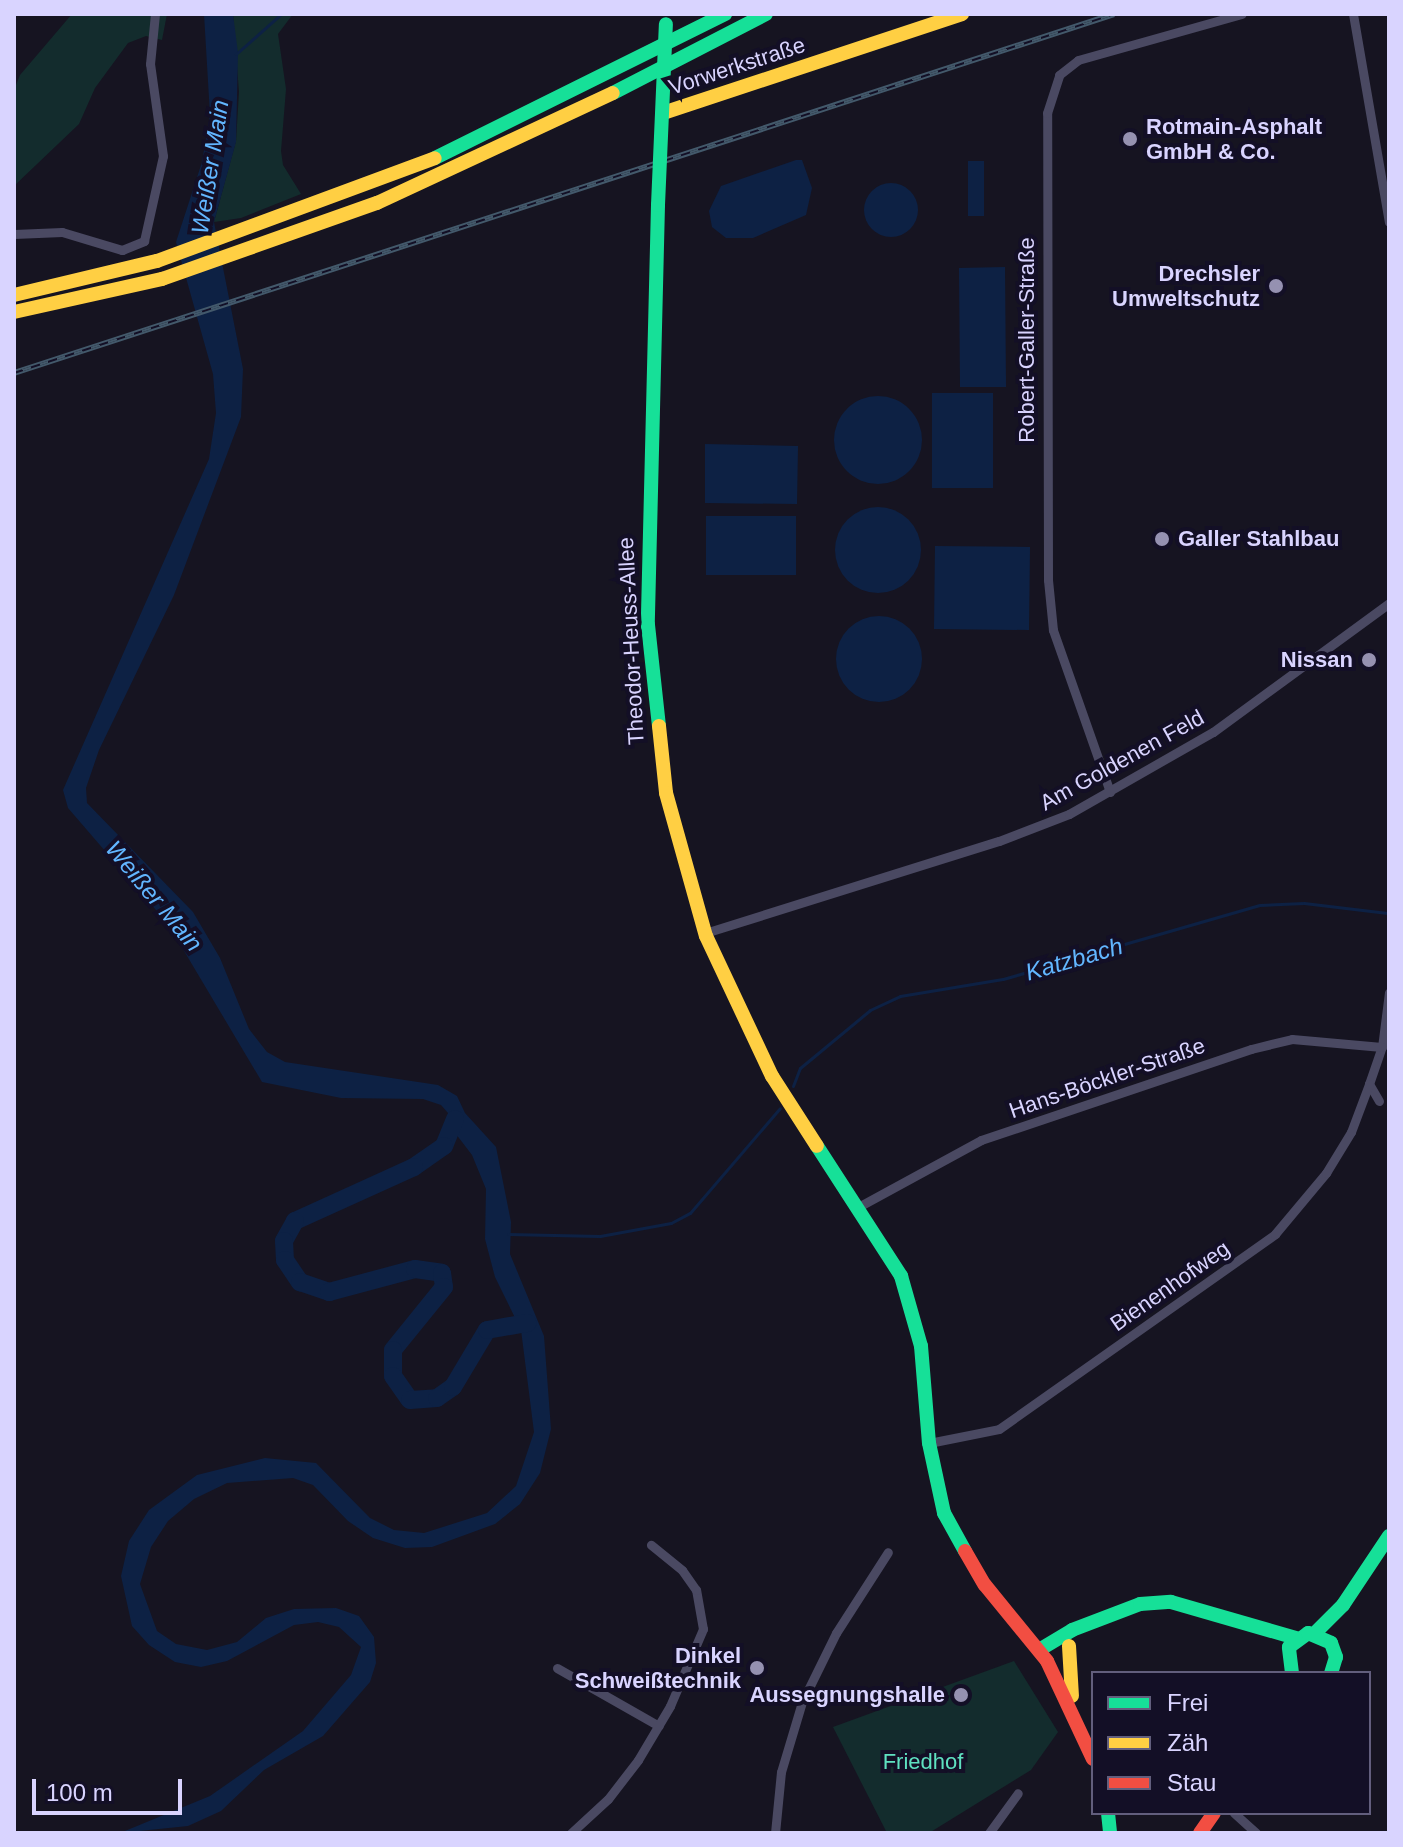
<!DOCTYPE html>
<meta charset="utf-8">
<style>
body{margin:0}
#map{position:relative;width:1403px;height:1847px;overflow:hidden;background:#161421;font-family:Helvetica,sans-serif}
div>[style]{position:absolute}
.green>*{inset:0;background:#132c2d}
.water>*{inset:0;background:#0d2144}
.round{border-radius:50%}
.stream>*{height:3px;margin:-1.5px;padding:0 1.5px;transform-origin:1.5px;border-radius:1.5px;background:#0d2144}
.river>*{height:18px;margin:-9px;padding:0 9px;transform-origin:9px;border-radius:9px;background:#0d2144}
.street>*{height:9px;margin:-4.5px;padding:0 4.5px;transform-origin:4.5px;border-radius:4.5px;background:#4a4962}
.fast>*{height:14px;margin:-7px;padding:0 7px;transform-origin:7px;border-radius:7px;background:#16e098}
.slow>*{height:14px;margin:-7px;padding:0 7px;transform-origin:7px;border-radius:7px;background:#ffcf43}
.jam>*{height:14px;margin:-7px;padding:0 7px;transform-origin:7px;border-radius:7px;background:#f24e42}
.rail>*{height:6px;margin-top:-3px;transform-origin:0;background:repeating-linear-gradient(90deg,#130f26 0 9px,#43596b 0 18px);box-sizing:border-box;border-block:2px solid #43596b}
.fast-bridge>*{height:14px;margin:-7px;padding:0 7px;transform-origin:7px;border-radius:7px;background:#16e098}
.dots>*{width:22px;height:22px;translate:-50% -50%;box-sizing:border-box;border:4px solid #130f26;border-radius:50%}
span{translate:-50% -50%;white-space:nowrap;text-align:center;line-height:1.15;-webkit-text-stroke:8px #130f26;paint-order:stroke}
.street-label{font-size:22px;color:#d9d4ff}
.poi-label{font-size:22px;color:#d9d4ff;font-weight:700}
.left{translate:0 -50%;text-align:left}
.right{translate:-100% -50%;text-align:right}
.park-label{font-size:22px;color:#5fe0c0}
.water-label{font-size:24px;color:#62b6ff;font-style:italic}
.frame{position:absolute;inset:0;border:16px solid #d9d4ff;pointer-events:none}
.legend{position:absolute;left:1091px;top:1671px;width:280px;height:144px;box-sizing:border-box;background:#130f26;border:2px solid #625e7d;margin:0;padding:10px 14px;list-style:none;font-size:24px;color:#d9d4ff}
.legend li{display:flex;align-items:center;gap:16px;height:40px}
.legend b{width:40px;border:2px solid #625e7d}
.scale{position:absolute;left:32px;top:1779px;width:150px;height:36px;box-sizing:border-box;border:4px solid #d9d4ff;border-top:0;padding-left:10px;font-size:24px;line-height:28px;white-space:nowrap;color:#d9d4ff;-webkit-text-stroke:6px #130f26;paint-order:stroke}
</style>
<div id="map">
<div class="green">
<div style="clip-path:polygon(72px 14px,167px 14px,162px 40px,146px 36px,128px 43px,95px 88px,79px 124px,14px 186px,14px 90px,20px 75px)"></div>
<div style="clip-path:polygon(233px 14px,293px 14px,278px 34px,286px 89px,281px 151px,283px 165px,301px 194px,241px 218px,214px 222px,236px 141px,239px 92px)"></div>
<div style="clip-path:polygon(1014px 1661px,1058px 1732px,1031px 1770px,929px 1833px,887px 1833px,833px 1727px)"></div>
</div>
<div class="water">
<div style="clip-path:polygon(204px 14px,233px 14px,238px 53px,236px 142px,214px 222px,243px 369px,241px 417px,174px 595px,99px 750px,86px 788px,87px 803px,193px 912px,220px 958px,249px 1029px,267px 1052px,285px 1062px,438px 1085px,457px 1096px,465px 1113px,496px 1147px,511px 1222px,510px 1254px,544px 1336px,551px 1429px,540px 1473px,520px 1504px,495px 1524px,432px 1547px,405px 1548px,373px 1538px,348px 1521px,313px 1485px,293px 1478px,227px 1483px,194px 1499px,168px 1521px,151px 1547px,140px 1584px,157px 1631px,176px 1644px,207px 1650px,237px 1642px,266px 1618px,294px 1609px,336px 1608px,359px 1616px,374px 1637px,376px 1663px,370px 1682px,323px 1736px,264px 1770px,221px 1811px,188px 1826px,120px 1833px,210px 1796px,303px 1731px,351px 1675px,361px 1647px,339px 1627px,318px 1622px,294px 1625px,227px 1661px,201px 1667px,175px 1662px,149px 1645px,132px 1626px,121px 1576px,129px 1541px,149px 1510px,197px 1475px,265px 1458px,316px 1463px,370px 1518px,394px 1530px,424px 1533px,487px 1513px,516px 1486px,534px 1432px,521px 1330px,495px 1277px,485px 1239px,486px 1189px,472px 1155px,446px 1121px,448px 1113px,441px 1105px,423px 1099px,341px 1098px,262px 1082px,168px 924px,68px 808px,63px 790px,209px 459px,216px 413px,213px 374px,176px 242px,202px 162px,210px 115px)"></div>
<div style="clip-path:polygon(796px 160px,802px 160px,812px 188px,806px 215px,753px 238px,726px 238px,712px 227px,709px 211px,721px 186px)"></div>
<div style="clip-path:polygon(968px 161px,984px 161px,984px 216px,968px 216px)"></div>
<div class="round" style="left:864px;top:183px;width:54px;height:54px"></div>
<div style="clip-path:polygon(1005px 267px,1006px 387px,960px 387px,959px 268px)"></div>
<div style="clip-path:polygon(932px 393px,993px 393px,993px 488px,932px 488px)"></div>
<div class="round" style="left:834px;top:396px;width:88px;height:88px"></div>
<div style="clip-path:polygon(705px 444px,798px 446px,797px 504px,705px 503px)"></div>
<div class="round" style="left:835px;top:507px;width:86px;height:86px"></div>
<div style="clip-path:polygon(706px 516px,796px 516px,796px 575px,706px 575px)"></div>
<div style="clip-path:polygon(935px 546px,1030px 547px,1029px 630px,934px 629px)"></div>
<div class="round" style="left:836px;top:616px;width:86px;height:86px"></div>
</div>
<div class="stream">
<div style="left:236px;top:54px;width:60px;rotate:-41.6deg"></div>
<div style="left:793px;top:1086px;width:19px;rotate:-69deg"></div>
<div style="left:800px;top:1068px;width:91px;rotate:-39.6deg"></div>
<div style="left:870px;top:1010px;width:33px;rotate:-25deg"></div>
<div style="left:900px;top:996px;width:104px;rotate:-9.4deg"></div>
<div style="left:1003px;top:979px;width:267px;rotate:-16.1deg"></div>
<div style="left:1260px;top:905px;width:44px;rotate:-2.6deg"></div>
<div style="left:1304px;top:903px;width:84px;rotate:6.9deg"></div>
<div style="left:508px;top:1234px;width:92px;rotate:1.2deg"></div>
<div style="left:600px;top:1236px;width:72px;rotate:-10.4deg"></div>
<div style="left:671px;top:1223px;width:21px;rotate:-28deg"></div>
<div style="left:690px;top:1213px;width:138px;rotate:-49.4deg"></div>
</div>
<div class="river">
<div style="left:455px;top:1119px;width:29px;rotate:112deg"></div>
<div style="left:444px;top:1146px;width:37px;rotate:145deg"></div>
<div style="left:414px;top:1167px;width:131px;rotate:155.6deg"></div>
<div style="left:295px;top:1221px;width:23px;rotate:119deg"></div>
<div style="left:284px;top:1241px;width:19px;rotate:87deg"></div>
<div style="left:285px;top:1260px;width:27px;rotate:56deg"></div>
<div style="left:300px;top:1282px;width:31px;rotate:19deg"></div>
<div style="left:329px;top:1292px;width:89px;rotate:-15deg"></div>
<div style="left:415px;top:1269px;width:27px;rotate:8deg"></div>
<div style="left:442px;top:1273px;width:14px;rotate:82deg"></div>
<div style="left:444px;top:1287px;width:81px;rotate:129deg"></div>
<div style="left:393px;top:1350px;width:26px;rotate:90deg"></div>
<div style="left:393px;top:1376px;width:29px;rotate:55deg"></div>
<div style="left:410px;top:1400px;width:27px;rotate:-4deg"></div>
<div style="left:437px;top:1398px;width:19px;rotate:-35deg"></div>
<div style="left:453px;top:1387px;width:66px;rotate:-59.2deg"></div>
<div style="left:487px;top:1330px;width:41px;rotate:-9.9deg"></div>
</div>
<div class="street">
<div style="left:1353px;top:14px;width:211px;rotate:80.2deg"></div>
<div style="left:14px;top:234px;width:48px;rotate:-2.4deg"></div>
<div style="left:62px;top:232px;width:63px;rotate:16.7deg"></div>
<div style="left:122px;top:250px;width:24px;rotate:-22deg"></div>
<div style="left:144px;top:241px;width:87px;rotate:-77.4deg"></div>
<div style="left:163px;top:156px;width:93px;rotate:-98deg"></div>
<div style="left:150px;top:64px;width:50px;rotate:-84.3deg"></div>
<div style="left:1110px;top:792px;width:172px;rotate:-109.4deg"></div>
<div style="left:1053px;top:630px;width:50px;rotate:-95.7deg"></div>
<div style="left:1048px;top:580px;width:467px;rotate:-90.1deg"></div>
<div style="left:1047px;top:113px;width:40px;rotate:-72deg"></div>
<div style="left:1059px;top:75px;width:24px;rotate:-38deg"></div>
<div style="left:1078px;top:60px;width:170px;rotate:-15.7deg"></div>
<div style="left:705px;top:933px;width:308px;rotate:-17.4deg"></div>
<div style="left:999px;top:841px;width:75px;rotate:-21.1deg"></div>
<div style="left:1069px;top:814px;width:166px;rotate:-29.7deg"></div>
<div style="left:1213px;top:732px;width:218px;rotate:-36.2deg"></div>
<div style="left:1379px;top:1101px;width:20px;rotate:-120deg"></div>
<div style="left:1369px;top:1084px;width:39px;rotate:-71deg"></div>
<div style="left:1382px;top:1047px;width:55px;rotate:-82.7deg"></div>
<div style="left:860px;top:1206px;width:138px;rotate:-28.6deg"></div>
<div style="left:981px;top:1140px;width:285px;rotate:-18.6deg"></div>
<div style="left:1251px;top:1049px;width:42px;rotate:-13.7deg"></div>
<div style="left:1292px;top:1039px;width:90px;rotate:5.1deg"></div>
<div style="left:929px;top:1443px;width:71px;rotate:-11.3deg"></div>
<div style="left:999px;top:1429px;width:338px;rotate:-35.2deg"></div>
<div style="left:1275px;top:1234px;width:80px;rotate:-50.1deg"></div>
<div style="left:1326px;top:1173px;width:48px;rotate:-58.6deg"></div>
<div style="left:1351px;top:1132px;width:51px;rotate:-69.4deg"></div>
<div style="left:557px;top:1668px;width:117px;rotate:29.6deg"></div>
<div style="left:1234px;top:1813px;width:30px;rotate:42deg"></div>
<div style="left:571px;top:1833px;width:50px;rotate:-42.6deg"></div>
<div style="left:608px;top:1799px;width:49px;rotate:-52.4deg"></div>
<div style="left:638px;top:1760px;width:63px;rotate:-59.3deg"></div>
<div style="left:670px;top:1706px;width:84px;rotate:-66.8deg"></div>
<div style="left:703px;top:1629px;width:40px;rotate:-100deg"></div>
<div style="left:696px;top:1590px;width:24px;rotate:-125deg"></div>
<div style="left:682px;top:1570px;width:40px;rotate:-141deg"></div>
<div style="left:775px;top:1833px;width:61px;rotate:-84.4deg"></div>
<div style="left:781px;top:1772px;width:73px;rotate:-73.3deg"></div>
<div style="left:802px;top:1702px;width:77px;rotate:-63.8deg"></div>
<div style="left:836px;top:1633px;width:96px;rotate:-57.3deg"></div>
<div style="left:989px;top:1833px;width:49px;rotate:-54.1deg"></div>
</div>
<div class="fast">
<div style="left:613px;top:93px;width:172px;rotate:-27.3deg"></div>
<div style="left:435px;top:158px;width:324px;rotate:-26.4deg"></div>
<div style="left:658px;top:205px;width:420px;rotate:91.4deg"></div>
<div style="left:648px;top:625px;width:102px;rotate:83.8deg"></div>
<div style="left:817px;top:1146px;width:155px;rotate:57.1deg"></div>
<div style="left:901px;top:1276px;width:73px;rotate:74.1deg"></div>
<div style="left:921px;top:1346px;width:97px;rotate:85.3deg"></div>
<div style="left:929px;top:1443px;width:72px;rotate:77.9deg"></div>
<div style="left:944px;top:1513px;width:43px;rotate:61.1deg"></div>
<div style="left:1315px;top:1633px;width:40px;rotate:-45deg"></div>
<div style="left:1343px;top:1605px;width:83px;rotate:-56.3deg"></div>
<div style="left:1039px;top:1650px;width:39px;rotate:-31deg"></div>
<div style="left:1072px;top:1630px;width:73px;rotate:-20.9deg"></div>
<div style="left:1140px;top:1604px;width:31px;rotate:-4deg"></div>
<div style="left:1171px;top:1602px;width:130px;rotate:16.1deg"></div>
<div style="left:1292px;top:1673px;width:26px;rotate:-97deg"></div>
<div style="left:1289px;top:1647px;width:24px;rotate:-36deg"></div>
<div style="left:1308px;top:1633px;width:25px;rotate:23deg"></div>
<div style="left:1331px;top:1643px;width:15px;rotate:70deg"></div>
<div style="left:1336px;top:1657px;width:17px;rotate:107deg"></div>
<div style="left:1108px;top:1813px;width:20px;rotate:84deg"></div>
</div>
<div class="slow">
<div style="left:663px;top:113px;width:315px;rotate:-18.3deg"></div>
<div style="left:14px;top:295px;width:147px;rotate:-13.4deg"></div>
<div style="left:157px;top:261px;width:296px;rotate:-20.3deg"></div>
<div style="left:14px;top:312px;width:152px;rotate:-12.6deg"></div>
<div style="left:162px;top:279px;width:228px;rotate:-19.5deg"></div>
<div style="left:377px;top:203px;width:260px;rotate:-25deg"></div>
<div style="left:659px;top:726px;width:67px;rotate:84deg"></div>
<div style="left:666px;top:793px;width:148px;rotate:74.4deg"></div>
<div style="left:706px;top:936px;width:155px;rotate:64.8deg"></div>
<div style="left:772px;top:1076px;width:83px;rotate:57.3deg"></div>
<div style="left:1069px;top:1646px;width:50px;rotate:86.6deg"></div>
</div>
<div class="jam">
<div style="left:965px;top:1551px;width:39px;rotate:60deg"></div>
<div style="left:985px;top:1585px;width:98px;rotate:50.8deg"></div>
<div style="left:1047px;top:1661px;width:108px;rotate:64.9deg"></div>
<div style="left:1200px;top:1833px;width:24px;rotate:-55deg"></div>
</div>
<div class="rail">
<div style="left:14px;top:373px;width:1157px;rotate:-18.07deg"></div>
</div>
<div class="fast-bridge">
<div style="left:658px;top:205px;width:181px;rotate:-87.5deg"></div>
</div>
<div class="dots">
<div style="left:1130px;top:139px;background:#9591b1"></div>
<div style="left:1276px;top:286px;background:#9591b1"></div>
<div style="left:1162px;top:539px;background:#9591b1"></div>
<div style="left:1369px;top:660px;background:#9591b1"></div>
<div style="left:757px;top:1668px;background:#9591b1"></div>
<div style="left:961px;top:1695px;background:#9591b1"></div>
</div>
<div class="street-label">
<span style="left:737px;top:66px;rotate:-18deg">Vorwerkstraße</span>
<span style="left:1027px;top:340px;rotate:-90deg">Robert-Galler-Straße</span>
<span style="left:631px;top:641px;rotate:-93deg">Theodor-Heuss-Allee</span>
<span style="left:1122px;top:760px;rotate:-29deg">Am Goldenen Feld</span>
<span style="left:1107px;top:1078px;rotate:-19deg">Hans-Böckler-Straße</span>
<span style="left:1170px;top:1286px;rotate:-35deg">Bienenhofweg</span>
</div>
<div class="poi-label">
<span class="left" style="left:1146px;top:139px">Rotmain-Asphalt<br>GmbH &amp; Co.</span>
<span class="right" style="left:1260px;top:286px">Drechsler<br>Umweltschutz</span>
<span class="left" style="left:1178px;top:539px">Galler Stahlbau</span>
<span class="right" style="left:1353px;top:660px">Nissan</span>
<span class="right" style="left:741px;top:1668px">Dinkel<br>Schweißtechnik</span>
<span class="right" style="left:945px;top:1695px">Aussegnungshalle</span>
</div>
<div class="park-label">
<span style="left:923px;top:1762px">Friedhof</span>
</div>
<div class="water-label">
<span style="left:210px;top:167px;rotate:-81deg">Weißer Main</span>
<span style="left:154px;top:896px;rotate:50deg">Weißer Main</span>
<span style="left:1074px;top:959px;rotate:-16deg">Katzbach</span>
</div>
<div class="frame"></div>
<ul class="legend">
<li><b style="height:10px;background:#16e098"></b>Frei</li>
<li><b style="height:10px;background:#ffcf43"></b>Zäh</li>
<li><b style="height:10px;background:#f24e42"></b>Stau</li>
</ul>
<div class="scale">100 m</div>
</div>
